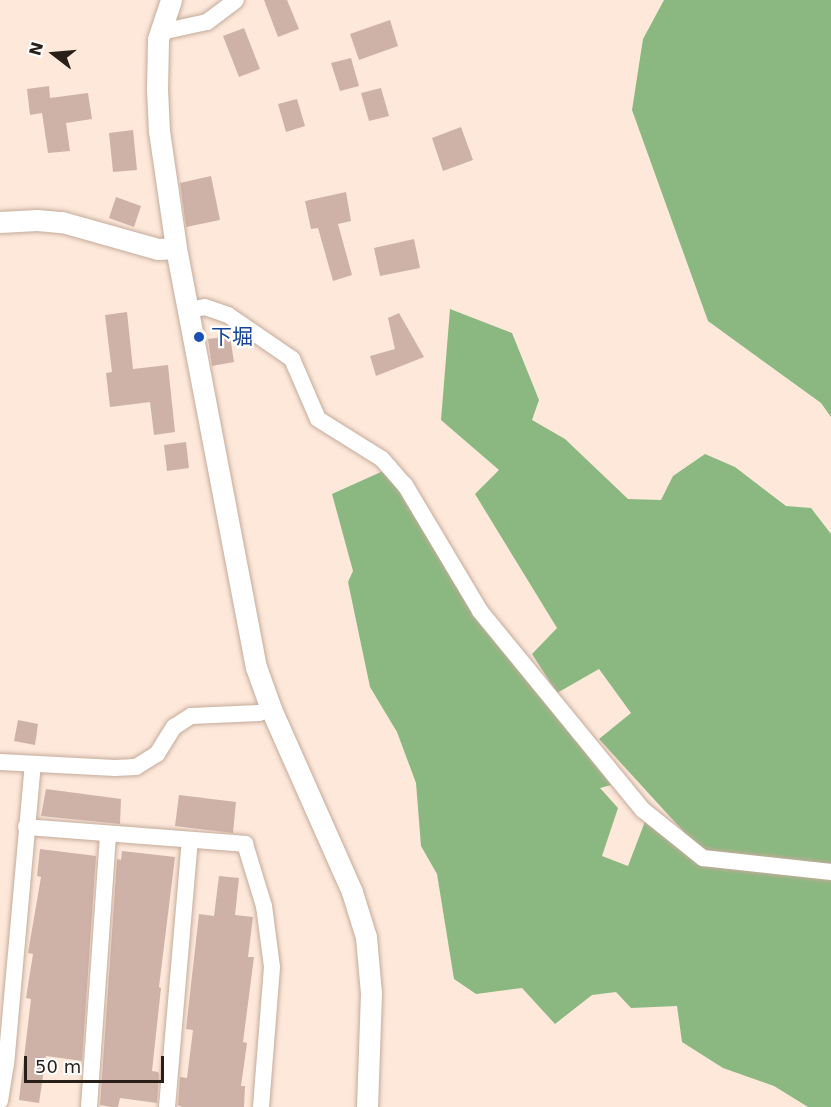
<!DOCTYPE html>
<meta charset="utf-8">
<style>
body{margin:0}
#map{position:relative;width:831px;height:1107px;overflow:hidden;background:#fde8da;font-family:"DejaVu Sans","Noto Sans JP",sans-serif}
div>[style]{position:absolute}
.forest>*{inset:0;background:#8bb880}
.building>*{inset:0;background:#cfb2a7}
.roads{filter:drop-shadow(0 0 2px #c4ab9b) drop-shadow(0 0 2px #c4ab9b)}
.minor>*{height:16px;margin:-8px;padding:0 8px;transform-origin:8px;border-radius:8px;background:#fff}
.tertiary>*{height:21px;margin:-10.5px;padding:0 10.5px;transform-origin:10.5px;border-radius:10.5px;background:#fff}
.dots>*{width:16px;height:16px;translate:-50% -50%;box-sizing:border-box;border:3px solid #fff;border-radius:50%}
span{translate:-50% -50%;white-space:nowrap;text-align:center;line-height:1.15;-webkit-text-stroke:4.5px #fff;paint-order:stroke}
.transit-label{font-size:21px;color:#164399}
.left{translate:0 -50%;text-align:left}
.north{position:absolute;left:24px;top:24px;width:60px;height:60px;-webkit-text-stroke:4px #fff;paint-order:stroke;rotate:286deg;font-size:16px;font-weight:700;line-height:24px;text-align:center;color:#281f19}
.north::after{content:'';display:block;margin:auto;width:21px;height:27px;background:#281f19;clip-path:polygon(50% 0,100% 100%,50% 72%,0 100%)}
.scale{position:absolute;left:24px;top:1056px;width:140px;height:27px;box-sizing:border-box;border:3px solid #281f19;border-top:0;padding-left:8px;font-size:18px;line-height:21px;white-space:nowrap;color:#281f19;-webkit-text-stroke:4px #fff;paint-order:stroke}
</style>
<div id="map">
<div class="forest">
<div style="clip-path:polygon(664px 0,831px 0,831px 417px,821px 403px,708px 321px,632px 110px,643px 39px)"></div>
<div style="clip-path:polygon(450px 309px,512px 333px,539px 400px,532px 420px,565px 439px,628px 499px,661px 500px,673px 476px,705px 454px,735px 467px,786px 506px,811px 508px,831px 534px,831px 866px,704px 854px,599px 739px,631px 713px,599px 669px,557px 693px,532px 654px,557px 628px,475px 494px,499px 470px,441px 420px)"></div>
<div style="clip-path:polygon(383px 471px,404px 496px,465px 601px,611px 785px,600px 788px,618px 808px,602px 856px,628px 866px,646px 819px,698px 864px,831px 879px,831px 1107px,808px 1107px,774px 1086px,723px 1068px,682px 1042px,677px 1006px,631px 1008px,616px 992px,592px 995px,555px 1024px,522px 988px,476px 994px,454px 979px,437px 874px,421px 846px,416px 783px,397px 732px,370px 687px,348px 582px,353px 571px,332px 494px)"></div>
</div>
<div class="building">
<div style="clip-path:polygon(264px 0,287px 0,299px 29px,278px 37px)"></div>
<div style="clip-path:polygon(390px 20px,398px 46px,359px 60px,350px 34px)"></div>
<div style="clip-path:polygon(244px 28px,260px 69px,239px 77px,223px 36px)"></div>
<div style="clip-path:polygon(351px 58px,359px 86px,340px 91px,331px 63px)"></div>
<div style="clip-path:polygon(49px 86px,50px 98px,88px 93px,92px 119px,66px 123px,70px 151px,48px 153px,42px 113px,30px 115px,27px 89px)"></div>
<div style="clip-path:polygon(381px 88px,389px 116px,369px 121px,361px 93px)"></div>
<div style="clip-path:polygon(297px 99px,305px 126px,286px 132px,278px 104px)"></div>
<div style="clip-path:polygon(461px 127px,473px 160px,443px 171px,432px 138px)"></div>
<div style="clip-path:polygon(133px 130px,137px 170px,113px 172px,109px 133px)"></div>
<div style="clip-path:polygon(211px 176px,220px 220px,186px 227px,180px 183px)"></div>
<div style="clip-path:polygon(346px 192px,351px 221px,338px 224px,352px 275px,333px 281px,318px 228px,311px 229px,305px 201px)"></div>
<div style="clip-path:polygon(116px 197px,141px 206px,134px 227px,109px 218px)"></div>
<div style="clip-path:polygon(414px 239px,420px 268px,380px 276px,374px 248px)"></div>
<div style="clip-path:polygon(127px 312px,133px 369px,168px 365px,175px 432px,154px 435px,150px 402px,110px 407px,106px 373px,112px 372px,105px 315px)"></div>
<div style="clip-path:polygon(399px 313px,424px 357px,376px 376px,370px 356px,395px 349px,388px 318px)"></div>
<div style="clip-path:polygon(230px 336px,234px 362px,212px 366px,208px 339px)"></div>
<div style="clip-path:polygon(186px 442px,189px 468px,167px 471px,164px 445px)"></div>
<div style="clip-path:polygon(18px 720px,38px 724px,35px 745px,14px 741px)"></div>
<div style="clip-path:polygon(46px 789px,121px 799px,120px 824px,41px 816px)"></div>
<div style="clip-path:polygon(179px 795px,236px 802px,233px 833px,175px 826px)"></div>
<div style="clip-path:polygon(40px 849px,96px 856px,82px 1061px,46px 1056px,39px 1103px,19px 1100px,31px 999px,26px 998px,33px 954px,28px 953px,41px 877px,37px 876px)"></div>
<div style="clip-path:polygon(122px 851px,175px 857px,159px 987px,161px 988px,152px 1071px,158px 1072px,159px 1075px,157px 1103px,120px 1098px,118px 1107px,111px 1107px,100px 1105px,117px 859px,121px 860px)"></div>
<div style="clip-path:polygon(219px 876px,239px 878px,235px 915px,253px 917px,248px 957px,254px 957px,243px 1042px,247px 1043px,241px 1086px,245px 1086px,244px 1107px,182px 1107px,178px 1105px,180px 1077px,187px 1078px,193px 1030px,186px 1029px,199px 914px,214px 916px)"></div>
</div>
<div class="roads">
<div class="minor">
<div style="left:161px;top:32px;width:47px;rotate:-12.3deg"></div>
<div style="left:207px;top:22px;width:36px;rotate:-37deg"></div>
<div style="left:187px;top:310px;width:18px;rotate:-9deg"></div>
<div style="left:205px;top:307px;width:24px;rotate:19deg"></div>
<div style="left:228px;top:315px;width:78px;rotate:34.5deg"></div>
<div style="left:292px;top:359px;width:65px;rotate:66.6deg"></div>
<div style="left:318px;top:419px;width:75px;rotate:32deg"></div>
<div style="left:382px;top:459px;width:35px;rotate:49deg"></div>
<div style="left:405px;top:485px;width:147px;rotate:59.2deg"></div>
<div style="left:480px;top:611px;width:257px;rotate:50.7deg"></div>
<div style="left:643px;top:810px;width:77px;rotate:38.7deg"></div>
<div style="left:703px;top:858px;width:129px;rotate:6.2deg"></div>
<div style="left:0;top:762px;width:115px;rotate:3deg"></div>
<div style="left:115px;top:768px;width:21px;rotate:-3deg"></div>
<div style="left:136px;top:767px;width:25px;rotate:-32deg"></div>
<div style="left:157px;top:754px;width:32px;rotate:-58deg"></div>
<div style="left:174px;top:727px;width:20px;rotate:-33deg"></div>
<div style="left:191px;top:716px;width:68px;rotate:-2.5deg"></div>
<div style="left:259px;top:713px;width:13px;rotate:-18deg"></div>
<div style="left:26px;top:827px;width:220px;rotate:4.4deg"></div>
<div style="left:245px;top:844px;width:65px;rotate:73deg"></div>
<div style="left:264px;top:906px;width:62px;rotate:82.5deg"></div>
<div style="left:272px;top:967px;width:140px;rotate:94.5deg"></div>
<div style="left:0;top:1101px;width:36px;rotate:-81deg"></div>
<div style="left:6px;top:1065px;width:302px;rotate:-84.9deg"></div>
<div style="left:89px;top:1107px;width:274px;rotate:-86deg"></div>
<div style="left:167px;top:1107px;width:268px;rotate:-85.1deg"></div>
</div>
<div class="tertiary">
<div style="left:171px;top:0;width:41px;rotate:108.4deg"></div>
<div style="left:158px;top:39px;width:50px;rotate:91.1deg"></div>
<div style="left:157px;top:89px;width:42px;rotate:87.3deg"></div>
<div style="left:159px;top:131px;width:118px;rotate:81.7deg"></div>
<div style="left:176px;top:248px;width:427px;rotate:79.2deg"></div>
<div style="left:256px;top:667px;width:45px;rotate:70.3deg"></div>
<div style="left:271px;top:709px;width:200px;rotate:66.1deg"></div>
<div style="left:352px;top:892px;width:47px;rotate:72.7deg"></div>
<div style="left:366px;top:937px;width:56px;rotate:84.9deg"></div>
<div style="left:371px;top:993px;width:114px;rotate:92deg"></div>
<div style="left:0;top:222px;width:37px;rotate:-3deg"></div>
<div style="left:37px;top:220px;width:25px;rotate:5deg"></div>
<div style="left:62px;top:222px;width:100px;rotate:15.7deg"></div>
<div style="left:158px;top:249px;width:18px;rotate:-3deg"></div>
</div>
</div>
<div class="dots">
<div style="left:199px;top:337px;background:#1a4fb4"></div>
</div>
<div class="transit-label">
<span class="left" style="left:211px;top:337px">下堀</span>
</div>
<div class="north">N</div>
<div class="scale">50 m</div>
</div>
